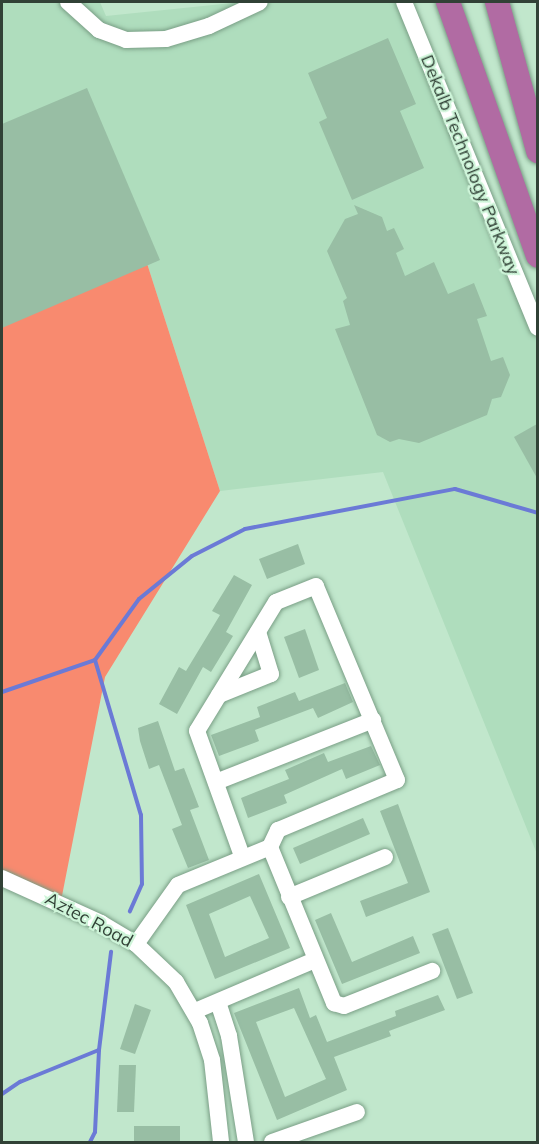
<!DOCTYPE html>
<style>
body{margin:0}
#map{position:relative;width:539px;height:1144px;overflow:hidden;background:#c1e7cc;font-family:Mulish,sans-serif}
div>[style]{position:absolute}
.built>*{inset:0;background:#afddbd}
.forest>*{inset:0;background:#f88a6f}
.stream>*{height:4px;margin:-2px;padding:0 2px;transform-origin:2px;border-radius:2px;background:#6b7ad6}
.building>*{inset:0;background:#98bea4}
.roads{filter:drop-shadow(0 0 2px #799e85) drop-shadow(0 0 2px #799e85)}
.minor>*{height:16px;margin:-8px;padding:0 8px;transform-origin:8px;border-radius:8px;background:#fff}
.highway>*{height:24px;margin:-12px;padding:0 12px;transform-origin:12px;border-radius:12px;background:#b16ba3}
span{translate:-50% -50%;white-space:nowrap;text-align:center;line-height:1.15;-webkit-text-stroke:4.5px #cef5d9;paint-order:stroke}
.street-label{font-size:18px;color:#314136}
.frame{position:absolute;inset:0;border:3px solid #314136;pointer-events:none}
</style>
<div id="map">
<div class="built">
<div style="clip-path:polygon(2px 2px,100px 2px,106px 16px,242px 2px,398px 2px,500px 264px,537px 336px,537px 854px,383px 472px,220px 491px,144px 254px,2px 327px)"></div>
</div>
<div class="forest">
<div style="clip-path:polygon(144px 254px,220px 491px,105px 677px,60px 906px,2px 881px,2px 327px)"></div>
</div>
<div class="stream">
<div style="left:95px;top:660px;width:162px;rotate:73.5deg"></div>
<div style="left:141px;top:815px;width:69px;rotate:89.2deg"></div>
<div style="left:142px;top:884px;width:30px;rotate:114deg"></div>
<div style="left:2px;top:692px;width:98px;rotate:-19deg"></div>
<div style="left:95px;top:660px;width:75px;rotate:-54.2deg"></div>
<div style="left:139px;top:599px;width:68px;rotate:-39.1deg"></div>
<div style="left:192px;top:556px;width:59px;rotate:-27deg"></div>
<div style="left:245px;top:529px;width:214px;rotate:-10.8deg"></div>
<div style="left:455px;top:489px;width:86px;rotate:16.1deg"></div>
<div style="left:2px;top:1094px;width:22px;rotate:-34deg"></div>
<div style="left:20px;top:1082px;width:85px;rotate:-22.1deg"></div>
<div style="left:90px;top:1142px;width:11px;rotate:-63deg"></div>
<div style="left:95px;top:1132px;width:82px;rotate:-87.2deg"></div>
<div style="left:99px;top:1050px;width:99px;rotate:-83deg"></div>
</div>
<div class="building">
<div style="clip-path:polygon(388px 38px,416px 104px,400px 111px,424px 168px,352px 200px,319px 122px,327px 118px,308px 73px)"></div>
<div style="clip-path:polygon(87px 88px,160px 260px,2px 328px,2px 124px)"></div>
<div style="clip-path:polygon(354px 205px,382px 217px,387px 231px,394px 228px,404px 249px,396px 253px,405px 276px,434px 262px,448px 294px,474px 283px,487px 316px,477px 319px,491px 361px,503px 357px,510px 375px,501px 397px,492px 399px,487px 415px,419px 443px,399px 439px,390px 442px,377px 435px,335px 329px,350px 325px,343px 301px,347px 298px,327px 251px,345px 219px,358px 214px)"></div>
<div style="clip-path:polygon(537px 424px,537px 478px,514px 437px)"></div>
<div style="clip-path:polygon(298px 544px,305px 564px,267px 579px,259px 559px)"></div>
<div style="clip-path:polygon(234px 575px,252px 585px,226px 632px,233px 636px,211px 672px,203px 667px,177px 714px,159px 704px,179px 667px,186px 671px,220px 615px,212px 611px)"></div>
<div style="clip-path:polygon(305px 629px,319px 670px,299px 678px,284px 637px)"></div>
<div style="clip-path:polygon(345px 683px,353px 702px,318px 718px,313px 708px,255px 730px,259px 741px,219px 756px,211px 735px,260px 717px,257px 707px,295px 692px,299px 701px)"></div>
<div style="clip-path:polygon(158px 721px,175px 771px,184px 768px,199px 807px,190px 810px,209px 860px,188px 868px,172px 829px,182px 825px,159px 765px,149px 769px,140px 741px,138px 728px)"></div>
<div style="clip-path:polygon(371px 746px,380px 765px,346px 779px,342px 769px,284px 795px,287px 803px,248px 818px,241px 798px,289px 779px,285px 770px,324px 753px,328px 762px)"></div>
<div style="clip-path:polygon(398px 804px,430px 892px,366px 917px,360px 901px,408px 883px,380px 811px)"></div>
<div style="clip-path:polygon(363px 818px,370px 834px,300px 864px,293px 848px)"></div>
<div style="clip-path:polygon(evenodd,259px 874px,290px 948px,215px 979px,186px 905px,259px 874px,250px 896px,269px 938px,225px 957px,209px 914px,250px 896px)"></div>
<div style="clip-path:polygon(331px 913px,352px 962px,413px 936px,420px 953px,342px 984px,315px 920px)"></div>
<div style="clip-path:polygon(448px 928px,473px 993px,457px 999px,432px 934px)"></div>
<div style="clip-path:polygon(evenodd,299px 988px,310px 1018px,316px 1015px,327px 1042px,396px 1016px,395px 1011px,438px 995px,445px 1010px,389px 1031px,391px 1036px,334px 1057px,347px 1090px,277px 1120px,234px 1013px,299px 988px,294px 1008px,326px 1079px,285px 1097px,256px 1022px,294px 1008px)"></div>
<div style="clip-path:polygon(135px 1004px,151px 1010px,135px 1054px,120px 1049px)"></div>
<div style="clip-path:polygon(119px 1065px,136px 1065px,134px 1112px,117px 1112px)"></div>
<div style="clip-path:polygon(134px 1126px,180px 1126px,180px 1143px,134px 1143px)"></div>
</div>
<div class="roads">
<div class="minor">
<div style="left:68px;top:2px;width:42px;rotate:42.1deg"></div>
<div style="left:99px;top:30px;width:29px;rotate:20deg"></div>
<div style="left:126px;top:40px;width:40px;rotate:-1.4deg"></div>
<div style="left:166px;top:39px;width:45px;rotate:-16.8deg"></div>
<div style="left:209px;top:26px;width:56px;rotate:-25.2deg"></div>
<div style="left:404px;top:2px;width:352px;rotate:67.7deg"></div>
<div style="left:219px;top:695px;width:56px;rotate:-22deg"></div>
<div style="left:271px;top:674px;width:44px;rotate:-107.2deg"></div>
<div style="left:216px;top:782px;width:169px;rotate:-21.5deg"></div>
<div style="left:270px;top:847px;width:169px;rotate:67.7deg"></div>
<div style="left:334px;top:1003px;width:10px;rotate:17deg"></div>
<div style="left:344px;top:1006px;width:95px;rotate:-21.7deg"></div>
<div style="left:2px;top:878px;width:109px;rotate:24.4deg"></div>
<div style="left:101px;top:923px;width:41px;rotate:31deg"></div>
<div style="left:136px;top:944px;width:55px;rotate:43.5deg"></div>
<div style="left:176px;top:982px;width:48px;rotate:59.7deg"></div>
<div style="left:200px;top:1023px;width:39px;rotate:72deg"></div>
<div style="left:212px;top:1060px;width:82px;rotate:83.7deg"></div>
<div style="left:289px;top:897px;width:104px;rotate:-22.6deg"></div>
<div style="left:136px;top:944px;width:72px;rotate:-54.6deg"></div>
<div style="left:178px;top:885px;width:100px;rotate:-22.4deg"></div>
<div style="left:270px;top:847px;width:19px;rotate:-65deg"></div>
<div style="left:278px;top:830px;width:129px;rotate:-22.8deg"></div>
<div style="left:397px;top:780px;width:210px;rotate:-112.7deg"></div>
<div style="left:316px;top:586px;width:43px;rotate:158.2deg"></div>
<div style="left:276px;top:602px;width:151px;rotate:121.5deg"></div>
<div style="left:197px;top:731px;width:133px;rotate:70.2deg"></div>
<div style="left:218px;top:1002px;width:36px;rotate:72deg"></div>
<div style="left:229px;top:1036px;width:107px;rotate:80.9deg"></div>
<div style="left:195px;top:1011px;width:130px;rotate:-23deg"></div>
<div style="left:272px;top:1142px;width:90px;rotate:-19.4deg"></div>
</div>
<div class="highway">
<div style="left:448px;top:2px;width:269px;rotate:70.5deg"></div>
<div style="left:497px;top:2px;width:155px;rotate:74.6deg"></div>
</div>
</div>
<div class="street-label">
<span style="left:470px;top:165px;rotate:68deg">Dekalb Technology Parkway</span>
<span style="left:89px;top:920px;rotate:28deg">Aztec Road</span>
</div>
<div class="frame"></div>
</div>
